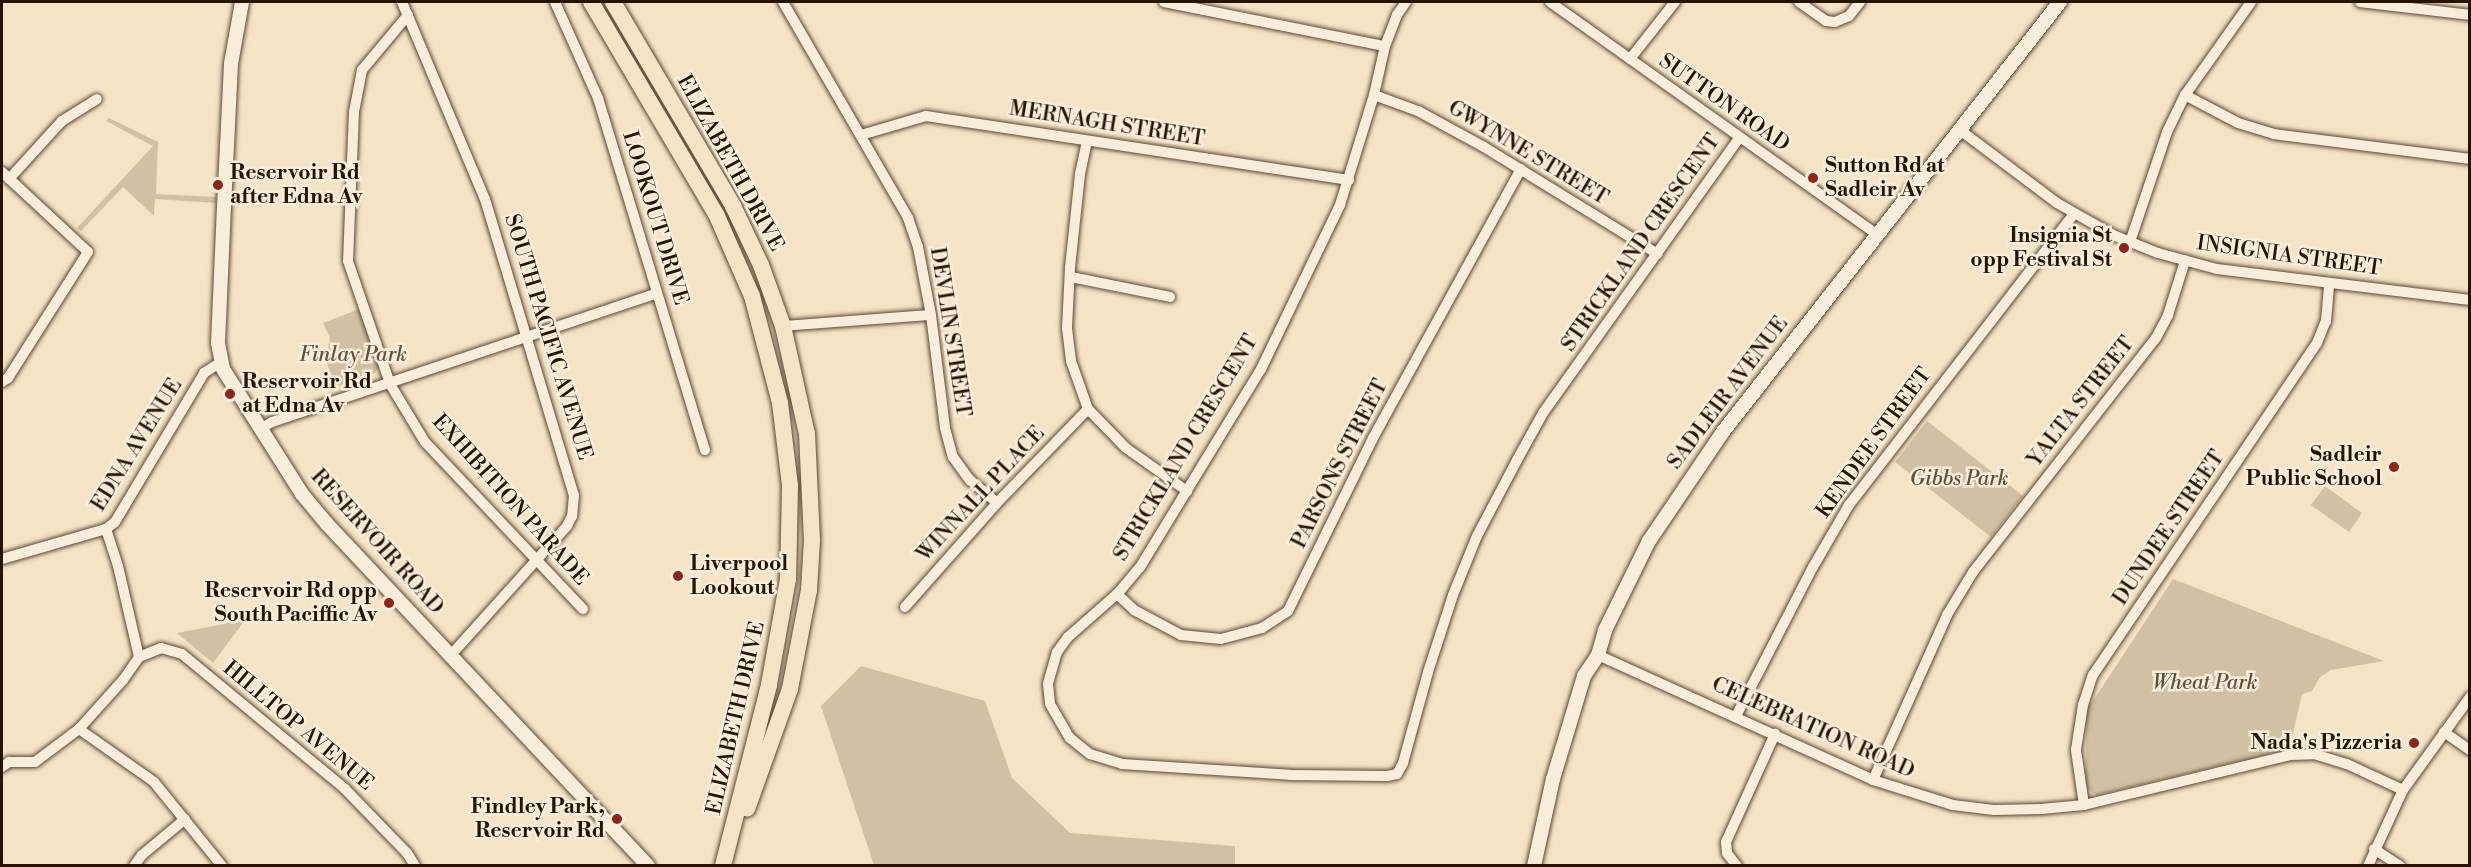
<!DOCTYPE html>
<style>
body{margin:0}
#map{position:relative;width:2471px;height:867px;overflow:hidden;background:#f5e3c6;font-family:"Libre Bodoni",serif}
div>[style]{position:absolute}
.green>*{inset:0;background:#d2c0a4}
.roads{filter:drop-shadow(0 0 2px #5a4732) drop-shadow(0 0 2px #5a4732)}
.minor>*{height:10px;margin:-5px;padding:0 5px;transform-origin:5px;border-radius:5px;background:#f8edda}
.tertiary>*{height:14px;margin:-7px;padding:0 7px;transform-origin:7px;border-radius:7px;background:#f8edda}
.primary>*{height:16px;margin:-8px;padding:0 8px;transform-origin:8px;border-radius:8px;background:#f5e3c6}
.dots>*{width:16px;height:16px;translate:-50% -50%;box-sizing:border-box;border:3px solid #f8edda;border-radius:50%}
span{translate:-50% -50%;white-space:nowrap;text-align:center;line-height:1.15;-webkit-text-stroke:5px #f8edda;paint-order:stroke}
.street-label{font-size:21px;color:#261300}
.poi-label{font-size:21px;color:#261300;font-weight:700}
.left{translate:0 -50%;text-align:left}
.right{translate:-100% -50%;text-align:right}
.park-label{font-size:21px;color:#625039;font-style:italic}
.frame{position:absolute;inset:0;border:3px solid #261300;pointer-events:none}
</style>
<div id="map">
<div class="green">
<div style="clip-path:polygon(109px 118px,158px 142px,156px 194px,216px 197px,216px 203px,155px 199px,154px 216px,123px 187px,81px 231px,77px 228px,153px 146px,106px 121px)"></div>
<div style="clip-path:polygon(362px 308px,380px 366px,375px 373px,340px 386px,335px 384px,326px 361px,330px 338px,323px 323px)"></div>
<div style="clip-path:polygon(1927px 421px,2023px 496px,1991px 537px,1895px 462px)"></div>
<div style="clip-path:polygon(2325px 486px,2362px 513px,2349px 532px,2311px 505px)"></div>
<div style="clip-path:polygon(2173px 579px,2384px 661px,2331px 670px,2320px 677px,2312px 691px,2302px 694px,2292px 738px,2302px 738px,2294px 748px,2097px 795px,2092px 793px,2085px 784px,2087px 710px)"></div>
<div style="clip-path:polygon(245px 620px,213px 663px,177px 633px)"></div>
<div style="clip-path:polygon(861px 666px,985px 701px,1012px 778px,1070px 833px,1235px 846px,1235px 865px,874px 865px,821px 706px)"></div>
</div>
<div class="roads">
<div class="minor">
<div style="left:402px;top:2px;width:214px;rotate:67.2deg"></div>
<div style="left:485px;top:199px;width:309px;rotate:73.3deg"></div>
<div style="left:574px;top:495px;width:21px;rotate:95deg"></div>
<div style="left:572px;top:516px;width:11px;rotate:117deg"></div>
<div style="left:567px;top:526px;width:173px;rotate:132deg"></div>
<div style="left:555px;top:2px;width:105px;rotate:65.9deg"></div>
<div style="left:598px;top:98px;width:368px;rotate:73.1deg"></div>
<div style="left:783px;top:2px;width:250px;rotate:59.9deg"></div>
<div style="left:908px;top:218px;width:31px;rotate:71deg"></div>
<div style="left:918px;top:247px;width:69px;rotate:79.2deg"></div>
<div style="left:931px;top:315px;width:114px;rotate:82.9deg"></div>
<div style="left:945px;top:428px;width:30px;rotate:75deg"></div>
<div style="left:953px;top:457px;width:29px;rotate:54deg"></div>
<div style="left:970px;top:480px;width:35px;rotate:40deg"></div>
<div style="left:1164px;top:2px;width:225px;rotate:11.3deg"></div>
<div style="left:1406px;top:2px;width:16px;rotate:125deg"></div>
<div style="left:1397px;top:15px;width:33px;rotate:111deg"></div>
<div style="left:1385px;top:46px;width:50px;rotate:102.7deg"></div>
<div style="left:1374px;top:95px;width:115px;rotate:107.2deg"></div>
<div style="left:1340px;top:205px;width:182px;rotate:115.7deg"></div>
<div style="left:1261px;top:369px;width:232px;rotate:121.4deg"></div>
<div style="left:1140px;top:567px;width:35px;rotate:130deg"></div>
<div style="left:1117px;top:594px;width:65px;rotate:138.7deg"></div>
<div style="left:1068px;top:637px;width:19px;rotate:126deg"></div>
<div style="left:1057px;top:652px;width:33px;rotate:106deg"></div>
<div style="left:1048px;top:684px;width:20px;rotate:84deg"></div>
<div style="left:1050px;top:704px;width:39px;rotate:60deg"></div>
<div style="left:1070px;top:738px;width:26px;rotate:39deg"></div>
<div style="left:1090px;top:754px;width:34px;rotate:17deg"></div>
<div style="left:1122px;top:764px;width:168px;rotate:3.7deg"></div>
<div style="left:1290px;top:775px;width:97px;rotate:0.6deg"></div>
<div style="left:1387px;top:776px;width:10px;rotate:-11deg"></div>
<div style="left:1397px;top:774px;width:13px;rotate:-61deg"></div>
<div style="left:1403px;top:763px;width:94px;rotate:-74.6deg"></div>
<div style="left:1428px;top:672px;width:81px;rotate:-72deg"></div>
<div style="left:1453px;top:595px;width:64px;rotate:-67.9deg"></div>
<div style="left:1477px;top:536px;width:86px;rotate:-62.2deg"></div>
<div style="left:1517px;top:460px;width:54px;rotate:-61deg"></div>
<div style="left:1543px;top:413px;width:338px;rotate:-54.5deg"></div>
<div style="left:1550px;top:2px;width:400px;rotate:35.4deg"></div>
<div style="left:1799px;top:2px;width:33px;rotate:35deg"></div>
<div style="left:1826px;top:21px;width:9px;rotate:6deg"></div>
<div style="left:1835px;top:22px;width:15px;rotate:-23deg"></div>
<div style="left:1849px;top:16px;width:18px;rotate:-52deg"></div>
<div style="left:2360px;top:2px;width:111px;rotate:6.7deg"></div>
<div style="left:408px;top:15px;width:72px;rotate:129.9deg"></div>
<div style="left:362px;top:70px;width:43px;rotate:100.8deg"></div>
<div style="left:354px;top:112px;width:149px;rotate:92.3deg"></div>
<div style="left:348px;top:261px;width:130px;rotate:71.1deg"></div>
<div style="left:390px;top:384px;width:68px;rotate:58.9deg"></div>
<div style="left:425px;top:442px;width:230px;rotate:46.6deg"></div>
<div style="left:1630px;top:59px;width:73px;rotate:-51.7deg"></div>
<div style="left:1374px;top:95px;width:47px;rotate:20deg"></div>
<div style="left:1418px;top:111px;width:75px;rotate:28.6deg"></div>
<div style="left:1484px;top:147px;width:204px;rotate:31.6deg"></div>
<div style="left:2185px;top:95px;width:60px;rotate:27.8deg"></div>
<div style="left:2238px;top:123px;width:37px;rotate:17deg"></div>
<div style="left:2273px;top:134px;width:199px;rotate:7.2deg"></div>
<div style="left:1960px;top:130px;width:121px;rotate:37deg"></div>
<div style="left:2057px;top:203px;width:64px;rotate:29.7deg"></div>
<div style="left:2113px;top:235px;width:48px;rotate:21.8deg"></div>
<div style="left:2158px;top:253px;width:61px;rotate:15.2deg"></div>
<div style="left:2217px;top:269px;width:255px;rotate:7deg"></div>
<div style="left:861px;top:135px;width:68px;rotate:-16.3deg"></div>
<div style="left:926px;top:116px;width:428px;rotate:8.6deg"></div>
<div style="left:1087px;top:141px;width:34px;rotate:102deg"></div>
<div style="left:1080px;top:174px;width:95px;rotate:96.1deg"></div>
<div style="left:1070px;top:268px;width:60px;rotate:92.9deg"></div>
<div style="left:1067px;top:328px;width:33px;rotate:83deg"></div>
<div style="left:1071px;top:361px;width:51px;rotate:70.5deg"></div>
<div style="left:1088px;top:409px;width:54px;rotate:45.7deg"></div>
<div style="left:1126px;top:448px;width:75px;rotate:35.2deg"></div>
<div style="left:2px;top:172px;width:117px;rotate:42.9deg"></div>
<div style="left:88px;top:252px;width:149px;rotate:122.4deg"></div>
<div style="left:8px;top:378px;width:7px;rotate:146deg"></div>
<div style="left:9px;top:179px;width:79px;rotate:-47.6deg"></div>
<div style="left:62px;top:121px;width:41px;rotate:-32.2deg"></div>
<div style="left:2130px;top:242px;width:116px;rotate:-71.4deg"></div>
<div style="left:2167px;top:132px;width:41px;rotate:-64.1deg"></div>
<div style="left:2185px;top:95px;width:114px;rotate:-54.6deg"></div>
<div style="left:1071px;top:277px;width:101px;rotate:11.4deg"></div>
<div style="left:783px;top:326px;width:148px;rotate:-4.3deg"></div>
<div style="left:260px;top:429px;width:14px;rotate:-30deg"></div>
<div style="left:272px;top:422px;width:406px;rotate:-18.5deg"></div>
<div style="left:2px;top:559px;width:108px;rotate:-16.1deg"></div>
<div style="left:1117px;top:594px;width:23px;rotate:43deg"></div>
<div style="left:1134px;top:610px;width:53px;rotate:28deg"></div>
<div style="left:1181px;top:635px;width:40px;rotate:5.7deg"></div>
<div style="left:1221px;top:639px;width:42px;rotate:-15deg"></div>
<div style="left:1262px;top:628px;width:31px;rotate:-33deg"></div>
<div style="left:1288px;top:611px;width:193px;rotate:-63.8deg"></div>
<div style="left:1373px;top:438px;width:307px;rotate:-61.2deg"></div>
<div style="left:905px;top:607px;width:139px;rotate:-48.5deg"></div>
<div style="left:997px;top:503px;width:131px;rotate:-45.9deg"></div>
<div style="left:1598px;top:655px;width:302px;rotate:24.4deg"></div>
<div style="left:1873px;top:780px;width:84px;rotate:17.4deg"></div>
<div style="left:1953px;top:805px;width:41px;rotate:7deg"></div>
<div style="left:1994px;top:810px;width:47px;rotate:-1.2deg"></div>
<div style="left:2041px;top:809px;width:43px;rotate:-5.3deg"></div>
<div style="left:2084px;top:805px;width:213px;rotate:-13.6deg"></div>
<div style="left:2291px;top:755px;width:23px;rotate:-2deg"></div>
<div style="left:2314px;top:754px;width:34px;rotate:17deg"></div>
<div style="left:2347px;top:764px;width:62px;rotate:24.9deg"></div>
<div style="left:139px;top:657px;width:24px;rotate:-22deg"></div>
<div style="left:161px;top:648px;width:22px;rotate:16deg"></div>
<div style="left:182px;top:654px;width:212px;rotate:39.6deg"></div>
<div style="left:345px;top:789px;width:89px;rotate:45.9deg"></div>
<div style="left:407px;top:853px;width:15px;rotate:58deg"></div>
<div style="left:1736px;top:716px;width:168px;rotate:-62.7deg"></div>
<div style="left:1813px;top:567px;width:72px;rotate:-59.9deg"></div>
<div style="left:1849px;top:505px;width:368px;rotate:-52.3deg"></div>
<div style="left:79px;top:729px;width:92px;rotate:35.2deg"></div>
<div style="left:154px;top:782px;width:108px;rotate:51deg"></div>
<div style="left:2444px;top:732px;width:32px;rotate:35deg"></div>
<div style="left:2px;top:767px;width:9px;rotate:-36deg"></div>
<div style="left:9px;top:762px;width:26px"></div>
<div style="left:35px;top:762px;width:55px;rotate:-36.9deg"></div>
<div style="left:79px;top:729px;width:66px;rotate:-48.1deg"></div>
<div style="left:123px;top:680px;width:28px;rotate:-55deg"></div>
<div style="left:139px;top:657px;width:93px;rotate:-103deg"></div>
<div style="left:118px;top:566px;width:39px;rotate:-108deg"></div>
<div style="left:106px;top:529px;width:11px;rotate:-38deg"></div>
<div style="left:115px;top:522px;width:174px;rotate:-59.1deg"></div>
<div style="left:204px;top:373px;width:20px;rotate:-33deg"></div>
<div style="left:1873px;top:780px;width:181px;rotate:-65.8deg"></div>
<div style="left:1947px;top:615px;width:50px;rotate:-58.8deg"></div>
<div style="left:1973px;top:572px;width:297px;rotate:-52deg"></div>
<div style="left:2156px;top:338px;width:26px;rotate:-62deg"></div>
<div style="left:2168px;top:315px;width:57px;rotate:-72.5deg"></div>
<div style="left:2084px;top:805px;width:56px;rotate:-98.3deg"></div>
<div style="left:2076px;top:750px;width:46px;rotate:-81.2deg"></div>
<div style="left:2083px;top:705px;width:32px;rotate:-72deg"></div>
<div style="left:2093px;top:675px;width:400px;rotate:-56deg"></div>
<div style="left:2317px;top:343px;width:24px;rotate:-68deg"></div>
<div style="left:2326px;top:321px;width:38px;rotate:-85deg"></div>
<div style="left:2374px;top:849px;width:31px;rotate:33deg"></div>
<div style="left:134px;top:866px;width:14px;rotate:-54deg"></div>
<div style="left:142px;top:855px;width:56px;rotate:-39.9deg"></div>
<div style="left:1737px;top:866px;width:16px;rotate:-128deg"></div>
<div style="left:1727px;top:853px;width:11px;rotate:-95deg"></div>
<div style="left:1726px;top:842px;width:119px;rotate:-65.6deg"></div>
<div style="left:2368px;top:866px;width:84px;rotate:-65.3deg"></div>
<div style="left:2403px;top:790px;width:115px;rotate:-54.2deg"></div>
</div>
<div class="tertiary">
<div style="left:242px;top:2px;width:63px;rotate:100.1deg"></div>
<div style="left:231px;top:64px;width:142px;rotate:92.8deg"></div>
<div style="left:224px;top:206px;width:137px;rotate:92.5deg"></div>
<div style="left:218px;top:343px;width:26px;rotate:79deg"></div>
<div style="left:223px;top:369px;width:148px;rotate:57.7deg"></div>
<div style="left:302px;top:494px;width:39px;rotate:50deg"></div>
<div style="left:327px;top:524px;width:469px;rotate:46.8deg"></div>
<div style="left:1534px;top:866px;width:89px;rotate:-77.7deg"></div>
<div style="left:1553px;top:779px;width:108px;rotate:-73.2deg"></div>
<div style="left:1584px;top:676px;width:25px;rotate:-56deg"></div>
<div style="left:1598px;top:655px;width:26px;rotate:-74deg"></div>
<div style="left:1605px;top:630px;width:99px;rotate:-63.7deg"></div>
<div style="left:1649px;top:541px;width:130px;rotate:-55.9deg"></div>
<div style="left:1722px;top:433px;width:548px;rotate:-51.9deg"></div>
</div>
<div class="primary">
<div style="left:591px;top:2px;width:248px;rotate:59.5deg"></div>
<div style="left:717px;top:216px;width:87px;rotate:66.4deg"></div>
<div style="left:752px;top:296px;width:111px;rotate:75.3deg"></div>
<div style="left:780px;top:403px;width:84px;rotate:83.1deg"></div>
<div style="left:790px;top:486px;width:93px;rotate:91.2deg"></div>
<div style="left:788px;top:579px;width:108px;rotate:100.2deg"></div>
<div style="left:769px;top:685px;width:187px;rotate:104.3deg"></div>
<div style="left:613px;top:2px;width:237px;rotate:59.5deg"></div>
<div style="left:733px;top:206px;width:65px;rotate:64.6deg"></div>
<div style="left:761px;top:265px;width:65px;rotate:70.2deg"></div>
<div style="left:783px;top:326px;width:111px;rotate:77.5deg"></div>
<div style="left:807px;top:434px;width:106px;rotate:87.3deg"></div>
<div style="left:812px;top:540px;width:50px;rotate:93.4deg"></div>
<div style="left:809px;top:590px;width:101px;rotate:100.9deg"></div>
<div style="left:790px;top:689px;width:127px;rotate:109.7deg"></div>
</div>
</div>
<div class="dots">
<div style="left:1813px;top:178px;background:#8f2418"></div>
<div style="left:218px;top:185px;background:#8f2418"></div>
<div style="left:2124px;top:248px;background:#8f2418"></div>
<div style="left:230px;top:394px;background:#8f2418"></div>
<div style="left:2394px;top:467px;background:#8f2418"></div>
<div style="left:678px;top:576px;background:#8f2418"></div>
<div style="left:389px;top:603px;background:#8f2418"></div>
<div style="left:2414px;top:743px;background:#8f2418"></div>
<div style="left:617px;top:819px;background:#8f2418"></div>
</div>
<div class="street-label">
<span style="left:1724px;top:103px;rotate:35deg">SUTTON ROAD</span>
<span style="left:1107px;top:124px;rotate:9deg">MERNAGH STREET</span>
<span style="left:1528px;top:153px;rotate:31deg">GWYNNE STREET</span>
<span style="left:730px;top:163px;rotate:61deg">ELIZABETH DRIVE</span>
<span style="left:655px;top:218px;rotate:73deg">LOOKOUT DRIVE</span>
<span style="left:1641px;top:243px;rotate:-55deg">STRICKLAND CRESCENT</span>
<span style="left:2289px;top:256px;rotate:8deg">INSIGNIA STREET</span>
<span style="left:950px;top:332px;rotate:81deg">DEVLIN STREET</span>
<span style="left:548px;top:337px;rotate:73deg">SOUTH PACIFIC AVENUE</span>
<span style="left:1728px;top:393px;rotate:-53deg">SADLEIR AVENUE</span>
<span style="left:2081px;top:402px;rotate:-52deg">YALTA STREET</span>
<span style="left:1874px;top:443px;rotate:-54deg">KENDEE STREET</span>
<span style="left:137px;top:445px;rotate:-58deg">EDNA AVENUE</span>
<span style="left:1186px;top:448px;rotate:-59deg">STRICKLAND CRESCENT</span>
<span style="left:1340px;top:464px;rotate:-63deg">PARSONS STREET</span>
<span style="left:981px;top:494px;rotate:-47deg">WINNALL PLACE</span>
<span style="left:510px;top:500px;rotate:48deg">EXHIBITION PARADE</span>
<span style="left:2169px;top:528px;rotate:-56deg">DUNDEE STREET</span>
<span style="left:377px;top:542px;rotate:48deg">RESERVOIR ROAD</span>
<span style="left:736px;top:718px;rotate:-77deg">ELIZABETH DRIVE</span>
<span style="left:298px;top:726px;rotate:40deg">HILLTOP AVENUE</span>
<span style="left:1813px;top:728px;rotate:24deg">CELEBRATION ROAD</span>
</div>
<div class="poi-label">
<span class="left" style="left:1825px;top:178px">Sutton Rd at<br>Sadleir Av</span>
<span class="left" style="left:230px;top:185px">Reservoir Rd<br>after Edna Av</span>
<span class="right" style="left:2112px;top:248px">Insignia St<br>opp Festival St</span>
<span class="left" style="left:242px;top:394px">Reservoir Rd<br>at Edna Av</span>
<span class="right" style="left:2382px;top:467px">Sadleir<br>Public School</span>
<span class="left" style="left:690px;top:576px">Liverpool<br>Lookout</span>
<span class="right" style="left:377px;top:603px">Reservoir Rd opp<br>South Paciffic Av</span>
<span class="right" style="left:2402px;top:743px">Nada's Pizzeria</span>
<span class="right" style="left:605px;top:819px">Findley Park,<br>Reservoir Rd</span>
</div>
<div class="park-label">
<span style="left:353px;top:355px">Finlay Park</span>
<span style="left:1959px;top:479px">Gibbs Park</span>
<span style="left:2205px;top:683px">Wheat Park</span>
</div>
<div class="frame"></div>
</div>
